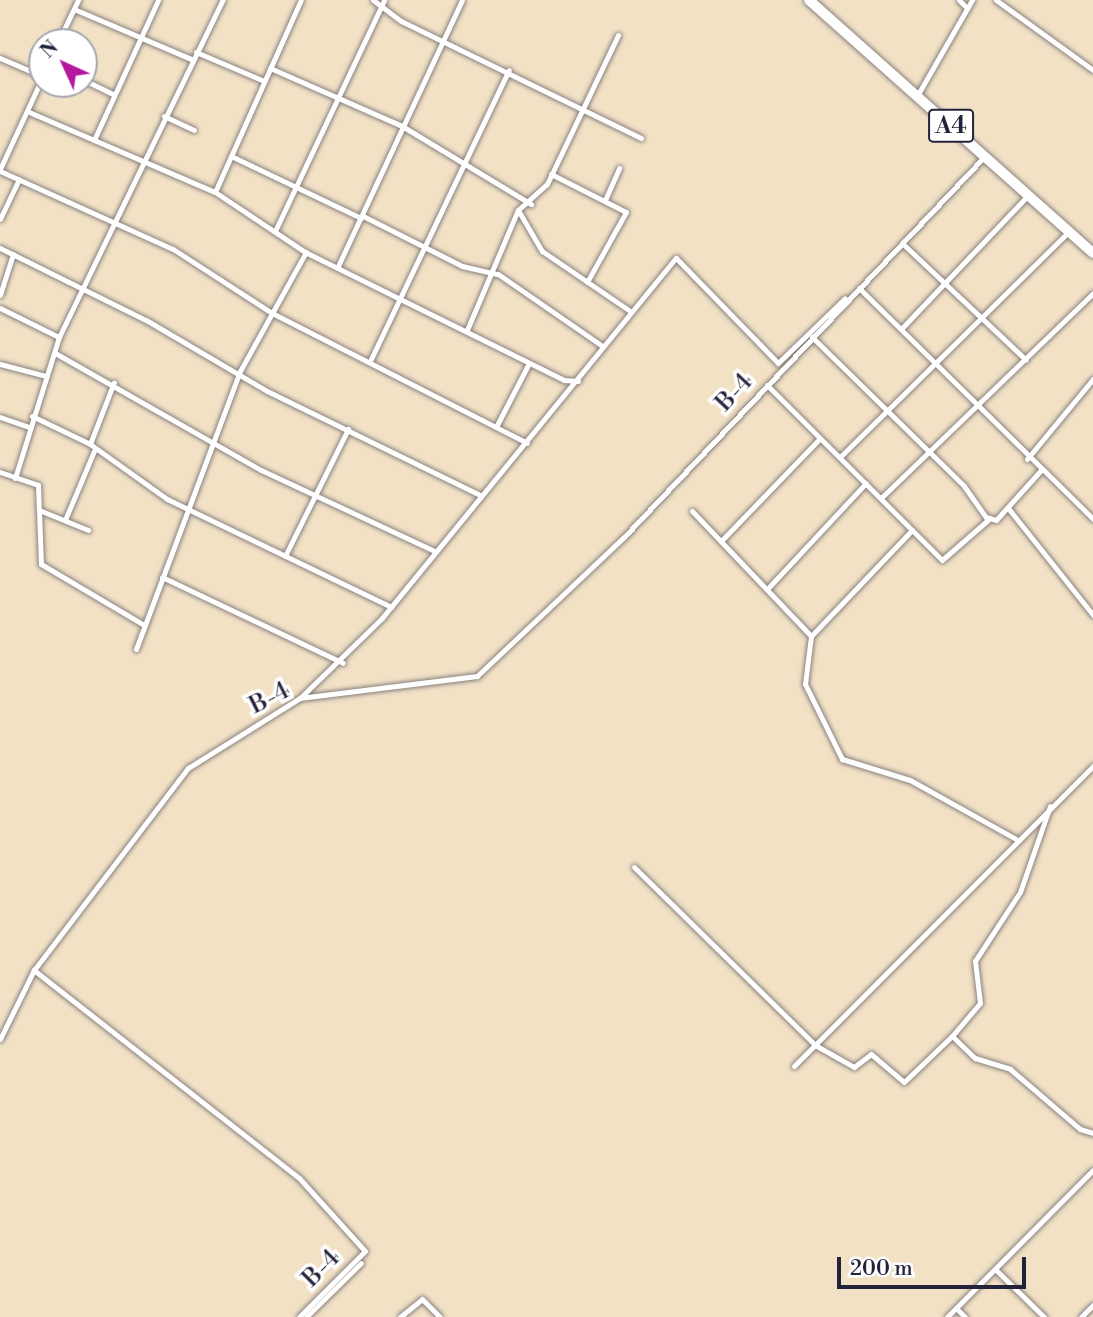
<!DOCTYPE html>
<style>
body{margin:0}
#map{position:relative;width:1093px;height:1317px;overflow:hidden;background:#f2e1c5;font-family:"Libre Bodoni",serif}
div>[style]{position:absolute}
.roads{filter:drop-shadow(0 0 2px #8a8280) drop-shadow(0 0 2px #8a8280)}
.street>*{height:5px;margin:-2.5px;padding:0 2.5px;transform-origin:2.5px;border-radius:2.5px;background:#fff}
.highway>*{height:10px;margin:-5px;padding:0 5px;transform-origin:5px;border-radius:5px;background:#fff}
span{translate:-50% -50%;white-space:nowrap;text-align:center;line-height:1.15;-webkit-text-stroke:7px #fff;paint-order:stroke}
.shield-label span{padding:2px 5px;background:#fff;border:2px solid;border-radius:5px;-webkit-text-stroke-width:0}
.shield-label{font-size:23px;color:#22223b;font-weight:700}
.street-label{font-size:24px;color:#22223b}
.north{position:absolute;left:28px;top:28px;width:70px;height:70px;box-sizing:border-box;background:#fff;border:2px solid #a7a7b1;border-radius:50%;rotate:315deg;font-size:19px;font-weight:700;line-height:28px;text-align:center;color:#22223b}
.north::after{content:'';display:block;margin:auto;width:24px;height:32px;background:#b5179e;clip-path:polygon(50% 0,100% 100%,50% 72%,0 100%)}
.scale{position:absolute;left:837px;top:1257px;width:189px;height:32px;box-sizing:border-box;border:4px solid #22223b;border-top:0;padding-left:9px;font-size:21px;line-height:24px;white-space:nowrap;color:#22223b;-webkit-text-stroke:5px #fff;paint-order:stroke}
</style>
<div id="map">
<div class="roads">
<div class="street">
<div style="left:373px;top:0;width:35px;rotate:37deg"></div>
<div style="left:401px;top:21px;width:267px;rotate:26deg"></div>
<div style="left:959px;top:0;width:11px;rotate:45deg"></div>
<div style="left:996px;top:0;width:120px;rotate:35.8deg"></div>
<div style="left:74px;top:9px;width:127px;rotate:23.1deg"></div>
<div style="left:58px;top:42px;width:47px;rotate:-64.5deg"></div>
<div style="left:196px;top:52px;width:74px;rotate:23.1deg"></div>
<div style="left:0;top:58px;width:46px;rotate:23.2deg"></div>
<div style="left:270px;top:68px;width:144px;rotate:23.7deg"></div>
<div style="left:402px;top:126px;width:151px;rotate:31.2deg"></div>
<div style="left:84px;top:80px;width:32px;rotate:26deg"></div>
<div style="left:917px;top:96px;width:111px;rotate:-60.2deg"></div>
<div style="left:29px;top:112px;width:202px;rotate:23.3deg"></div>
<div style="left:215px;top:192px;width:108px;rotate:33.7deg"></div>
<div style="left:305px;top:252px;width:289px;rotate:26.3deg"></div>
<div style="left:564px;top:380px;width:14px;rotate:4deg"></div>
<div style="left:164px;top:116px;width:33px;rotate:25deg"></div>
<div style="left:94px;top:140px;width:154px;rotate:-65.4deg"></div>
<div style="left:231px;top:156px;width:144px;rotate:25.5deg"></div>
<div style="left:0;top:169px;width:100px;rotate:-65.2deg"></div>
<div style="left:0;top:171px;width:190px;rotate:24.3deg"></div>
<div style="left:173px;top:249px;width:118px;rotate:32.9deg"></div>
<div style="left:272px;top:313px;width:286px;rotate:27deg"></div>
<div style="left:551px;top:174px;width:84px;rotate:26.9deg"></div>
<div style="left:626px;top:212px;width:80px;rotate:119.1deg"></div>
<div style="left:215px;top:192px;width:210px;rotate:-65.9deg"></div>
<div style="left:605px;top:200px;width:35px;rotate:-66deg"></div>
<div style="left:518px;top:210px;width:48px;rotate:59.7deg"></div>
<div style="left:542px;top:251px;width:107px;rotate:34.3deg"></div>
<div style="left:363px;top:216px;width:111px;rotate:26.8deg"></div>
<div style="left:462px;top:266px;width:37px;rotate:13deg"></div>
<div style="left:498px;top:274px;width:125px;rotate:34.6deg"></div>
<div style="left:0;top:219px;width:44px;rotate:-64.6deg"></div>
<div style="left:275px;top:231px;width:255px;rotate:-64.7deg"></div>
<div style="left:902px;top:243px;width:170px;rotate:43.3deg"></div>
<div style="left:0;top:248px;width:163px;rotate:26.3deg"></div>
<div style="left:146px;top:320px;width:140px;rotate:30.4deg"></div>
<div style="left:267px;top:391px;width:237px;rotate:26deg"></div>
<div style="left:338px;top:266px;width:293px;rotate:-65deg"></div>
<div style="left:859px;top:288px;width:329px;rotate:44.6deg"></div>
<div style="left:0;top:295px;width:43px;rotate:-72.4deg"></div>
<div style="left:0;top:308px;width:66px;rotate:26.2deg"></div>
<div style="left:902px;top:328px;width:183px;rotate:-46.5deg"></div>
<div style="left:467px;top:330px;width:130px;rotate:-67deg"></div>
<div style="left:518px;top:210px;width:39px;rotate:-42deg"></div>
<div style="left:547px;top:184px;width:165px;rotate:-64.5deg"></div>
<div style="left:812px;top:337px;width:213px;rotate:44.4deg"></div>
<div style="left:964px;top:486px;width:38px;rotate:55deg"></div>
<div style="left:986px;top:517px;width:10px;rotate:17deg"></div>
<div style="left:996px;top:520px;width:67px;rotate:-48deg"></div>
<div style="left:55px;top:353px;width:237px;rotate:29.6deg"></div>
<div style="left:261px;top:470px;width:192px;rotate:25deg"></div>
<div style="left:371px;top:359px;width:320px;rotate:-64.5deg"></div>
<div style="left:0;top:364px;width:48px;rotate:14.6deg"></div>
<div style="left:767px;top:385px;width:205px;rotate:45deg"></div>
<div style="left:912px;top:530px;width:146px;rotate:133.6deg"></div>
<div style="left:811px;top:636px;width:48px;rotate:97.1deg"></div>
<div style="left:805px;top:684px;width:84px;rotate:63.7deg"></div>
<div style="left:842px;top:759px;width:71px;rotate:17.2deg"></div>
<div style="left:910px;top:780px;width:121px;rotate:29.1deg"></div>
<div style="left:32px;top:416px;width:64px;rotate:25.8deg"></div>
<div style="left:90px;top:444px;width:95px;rotate:35.5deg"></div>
<div style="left:167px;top:499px;width:249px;rotate:25.7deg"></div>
<div style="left:0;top:417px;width:31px;rotate:19deg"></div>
<div style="left:496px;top:427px;width:72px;rotate:-62.7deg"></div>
<div style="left:90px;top:444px;width:66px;rotate:-68.8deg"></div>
<div style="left:840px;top:457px;width:322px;rotate:-44.6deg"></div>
<div style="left:1027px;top:459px;width:104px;rotate:-50.5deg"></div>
<div style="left:0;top:472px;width:40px;rotate:18.9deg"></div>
<div style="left:38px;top:485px;width:25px;rotate:88deg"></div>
<div style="left:39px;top:510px;width:53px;rotate:22.2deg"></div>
<div style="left:15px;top:478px;width:148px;rotate:-72.7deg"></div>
<div style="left:59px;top:337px;width:375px;rotate:-64.1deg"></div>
<div style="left:881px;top:498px;width:295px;rotate:-44deg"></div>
<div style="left:1008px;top:508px;width:137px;rotate:51.5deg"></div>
<div style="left:39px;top:510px;width:54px;rotate:87.9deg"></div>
<div style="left:41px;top:564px;width:120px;rotate:30.6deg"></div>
<div style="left:692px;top:511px;width:173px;rotate:46.4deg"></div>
<div style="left:65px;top:520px;width:75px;rotate:-67.2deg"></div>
<div style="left:912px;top:530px;width:42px;rotate:45deg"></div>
<div style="left:942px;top:560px;width:62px;rotate:-41.1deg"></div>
<div style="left:722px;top:540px;width:141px;rotate:-46.1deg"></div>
<div style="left:285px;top:556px;width:142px;rotate:-63.6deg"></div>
<div style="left:162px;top:577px;width:200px;rotate:25.4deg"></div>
<div style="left:769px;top:587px;width:142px;rotate:-47deg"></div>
<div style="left:136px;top:649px;width:297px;rotate:-69.5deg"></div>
<div style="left:240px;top:371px;width:136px;rotate:-61deg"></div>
<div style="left:300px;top:698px;width:115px;rotate:-44.3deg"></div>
<div style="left:382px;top:618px;width:465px;rotate:-50.8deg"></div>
<div style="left:676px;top:258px;width:146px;rotate:45.8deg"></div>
<div style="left:778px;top:363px;width:93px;rotate:-44.1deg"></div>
<div style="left:1050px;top:806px;width:91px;rotate:109.2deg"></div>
<div style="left:1020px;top:892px;width:82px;rotate:123.1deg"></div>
<div style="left:975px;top:961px;width:42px;rotate:83.2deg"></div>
<div style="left:980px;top:1003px;width:43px;rotate:130.3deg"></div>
<div style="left:952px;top:1036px;width:32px;rotate:44deg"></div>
<div style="left:975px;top:1058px;width:37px;rotate:17deg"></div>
<div style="left:1010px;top:1069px;width:92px;rotate:40.6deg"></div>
<div style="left:1080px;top:1129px;width:14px;rotate:17deg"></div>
<div style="left:634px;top:867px;width:254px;rotate:44.5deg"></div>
<div style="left:815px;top:1045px;width:45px;rotate:29.4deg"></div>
<div style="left:854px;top:1067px;width:21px;rotate:-37deg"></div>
<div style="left:871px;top:1054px;width:43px;rotate:40.3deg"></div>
<div style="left:904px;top:1082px;width:66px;rotate:-43.8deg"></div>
<div style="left:0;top:1039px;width:77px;rotate:-63.8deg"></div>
<div style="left:794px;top:1066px;width:424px;rotate:-45.1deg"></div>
<div style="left:995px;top:1269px;width:69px;rotate:44.4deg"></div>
<div style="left:956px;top:1308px;width:13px;rotate:45deg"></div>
<div style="left:299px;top:1317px;width:93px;rotate:-45deg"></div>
<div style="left:365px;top:1251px;width:98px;rotate:-132.1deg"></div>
<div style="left:299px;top:1178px;width:337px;rotate:-141.9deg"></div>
<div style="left:34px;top:970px;width:254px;rotate:-52.7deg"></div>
<div style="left:188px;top:768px;width:132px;rotate:-32deg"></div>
<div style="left:300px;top:698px;width:178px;rotate:-7.1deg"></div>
<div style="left:477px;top:676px;width:201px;rotate:-43.4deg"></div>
<div style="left:623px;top:538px;width:525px;rotate:-46.54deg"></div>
<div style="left:306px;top:1317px;width:77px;rotate:-44.5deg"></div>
<div style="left:400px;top:1317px;width:28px;rotate:-39deg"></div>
<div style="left:422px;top:1299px;width:25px;rotate:45deg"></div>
<div style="left:947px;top:1317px;width:207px;rotate:-45.2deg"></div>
<div style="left:1081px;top:1317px;width:17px;rotate:-45deg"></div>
</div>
<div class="highway">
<div style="left:809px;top:0;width:380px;rotate:41.7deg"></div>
</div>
</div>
<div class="shield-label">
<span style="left:951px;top:126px">A4</span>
</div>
<div class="street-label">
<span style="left:735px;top:393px;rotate:-47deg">B-4</span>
<span style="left:270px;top:699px;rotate:-27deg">B-4</span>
<span style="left:322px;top:1269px;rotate:-45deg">B-4</span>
</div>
<div class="north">N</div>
<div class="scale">200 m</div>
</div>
